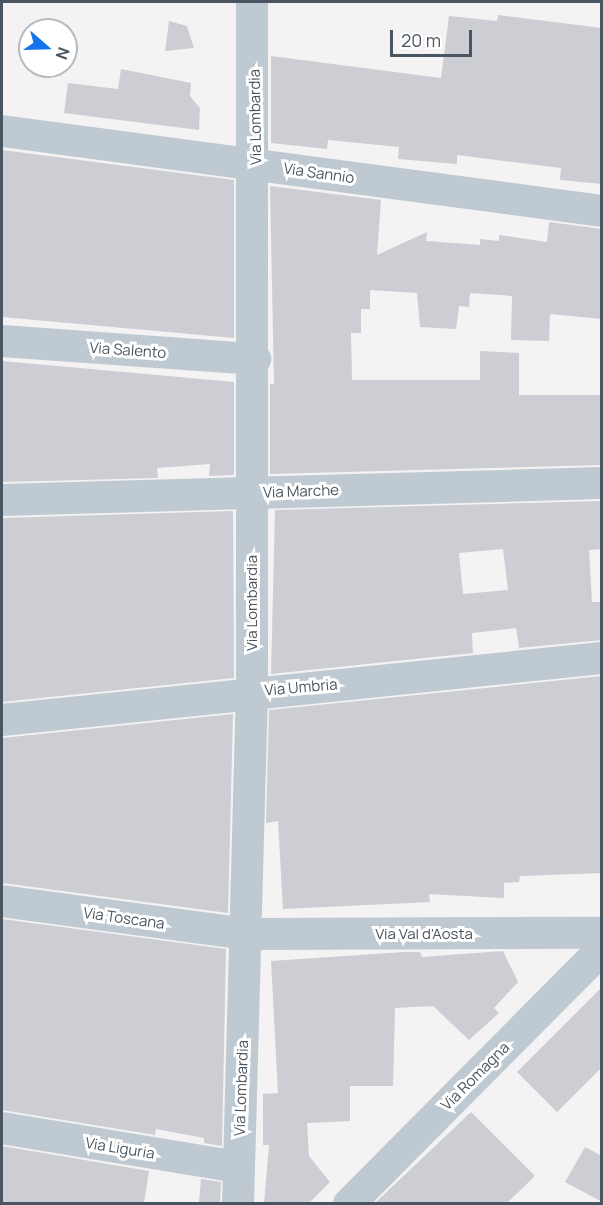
<!DOCTYPE html>
<style>
body{margin:0}
#map{position:relative;width:603px;height:1205px;overflow:hidden;background:#f4f2f2;font-family:Manrope,sans-serif}
div>[style]{position:absolute}
.building>*{inset:0;background:#ccced4}
.street>*{height:32px;margin:-16px;padding:0 16px;transform-origin:16px;border-radius:16px;background:#bfc9d1}
span{translate:-50% -50%;white-space:nowrap;text-align:center;line-height:1.15;-webkit-text-stroke:6px #fff;paint-order:stroke}
.street-label{font-size:15px;color:#495560}
.frame{position:absolute;inset:0;border:3px solid #495560;pointer-events:none}
.north{position:absolute;left:18px;top:18px;width:60px;height:60px;box-sizing:border-box;background:#fff;border:2px solid #b6bbbf;border-radius:50%;rotate:110deg;font-size:16px;font-weight:700;line-height:24px;text-align:center;color:#495560}
.north::after{content:'';display:block;margin:auto;width:21px;height:27px;background:#1473ec;clip-path:polygon(50% 0,100% 100%,50% 72%,0 100%)}
.scale{position:absolute;left:390px;top:30px;width:82px;height:27px;box-sizing:border-box;border:3px solid #495560;border-top:0;padding-left:8px;font-size:18px;line-height:21px;white-space:nowrap;color:#495560;-webkit-text-stroke:4px #fff;paint-order:stroke}
</style>
<div id="map">
<div class="building">
<div style="clip-path:polygon(498px 15px,602px 28px,602px 184px,560px 180px,561px 168px,457px 155px,457px 164px,398px 159px,399px 147px,328px 140px,327px 149px,271px 143px,271px 56px,441px 78px,449px 16px,497px 21px)"></div>
<div style="clip-path:polygon(169px 21px,187px 26px,194px 48px,165px 51px)"></div>
<div style="clip-path:polygon(121px 69px,191px 83px,190px 96px,200px 108px,199px 130px,64px 113px,68px 83px,118px 89px)"></div>
<div style="clip-path:polygon(2px 150px,234px 180px,234px 338px,2px 317px)"></div>
<div style="clip-path:polygon(270px 186px,381px 200px,377px 255px,427px 232px,426px 241px,480px 245px,480px 239px,499px 241px,499px 235px,547px 242px,549px 222px,602px 229px,602px 319px,550px 314px,549px 341px,511px 340px,512px 296px,470px 293px,469px 307px,459px 306px,456px 329px,420px 327px,417px 293px,370px 290px,370px 309px,361px 309px,361px 333px,351px 333px,352px 380px,480px 380px,480px 351px,519px 353px,519px 395px,602px 395px,602px 465px,270px 474px,270px 384px,274px 384px)"></div>
<div style="clip-path:polygon(2px 361px,234px 382px,234px 475px,209px 476px,210px 464px,157px 468px,158px 478px,2px 482px)"></div>
<div style="clip-path:polygon(evenodd,602px 501px,602px 549px,589px 550px,592px 602px,602px 602px,602px 640px,519px 648px,516px 628px,472px 633px,473px 653px,271px 674px,275px 510px,602px 501px,503px 549px,508px 590px,463px 594px,459px 553px,503px 549px)"></div>
<div style="clip-path:polygon(233px 511px,234px 678px,2px 702px,2px 518px)"></div>
<div style="clip-path:polygon(602px 676px,602px 873px,520px 876px,519px 882px,504px 883px,504px 898px,429px 894px,430px 902px,283px 909px,278px 821px,266px 823px,269px 710px)"></div>
<div style="clip-path:polygon(233px 714px,228px 913px,2px 883px,2px 738px)"></div>
<div style="clip-path:polygon(2px 919px,226px 949px,222px 1146px,204px 1143px,204px 1138px,156px 1129px,155px 1135px,2px 1110px)"></div>
<div style="clip-path:polygon(503px 951px,518px 982px,494px 1008px,499px 1013px,469px 1040px,433px 1006px,395px 1008px,393px 1086px,350px 1086px,350px 1121px,307px 1123px,309px 1156px,330px 1182px,309px 1203px,264px 1203px,269px 1145px,263px 1145px,263px 1094px,278px 1093px,271px 961px,404px 952px,420px 952px,422px 957px)"></div>
<div style="clip-path:polygon(602px 987px,602px 1067px,557px 1112px,517px 1072px)"></div>
<div style="clip-path:polygon(471px 1112px,535px 1176px,507px 1203px,375px 1203px)"></div>
<div style="clip-path:polygon(2px 1146px,149px 1171px,144px 1203px,2px 1203px)"></div>
<div style="clip-path:polygon(585px 1147px,602px 1156px,602px 1202px,565px 1182px)"></div>
<div style="clip-path:polygon(201px 1179px,221px 1182px,220px 1203px,199px 1203px)"></div>
</div>
<div class="street">
<div style="left:2px;top:131px;width:605px;rotate:7.59deg"></div>
<div style="left:2px;top:341px;width:254px;rotate:4.1deg"></div>
<div style="left:2px;top:500px;width:600px;rotate:-1.62deg"></div>
<div style="left:2px;top:720px;width:603px;rotate:-5.9deg"></div>
<div style="left:2px;top:901px;width:246px;rotate:7.7deg"></div>
<div style="left:246px;top:934px;width:356px;rotate:-0.2deg"></div>
<div style="left:2px;top:1128px;width:239px;rotate:9.4deg"></div>
<div style="left:238px;top:1204px;width:513px;rotate:-88.44deg"></div>
<div style="left:252px;top:691px;width:689px;rotate:-90deg"></div>
<div style="left:349px;top:1204px;width:359px;rotate:-45.2deg"></div>
</div>
<div class="street-label">
<span style="left:255px;top:117px;rotate:-91deg">Via Lombardia</span>
<span style="left:319px;top:173px;rotate:8deg">Via Sannio</span>
<span style="left:128px;top:350px;rotate:4deg">Via Salento</span>
<span style="left:301px;top:491px;rotate:-2deg">Via Marche</span>
<span style="left:252px;top:603px;rotate:-90deg">Via Lombardia</span>
<span style="left:301px;top:687px;rotate:-5deg">Via Umbria</span>
<span style="left:124px;top:918px;rotate:8deg">Via Toscana</span>
<span style="left:424px;top:934px">Via Val d'Aosta</span>
<span style="left:475px;top:1076px;rotate:-45deg">Via Romagna</span>
<span style="left:241px;top:1088px;rotate:-88deg">Via Lombardia</span>
<span style="left:120px;top:1148px;rotate:9deg">Via Liguria</span>
</div>
<div class="frame"></div>
<div class="north">N</div>
<div class="scale">20 m</div>
</div>
